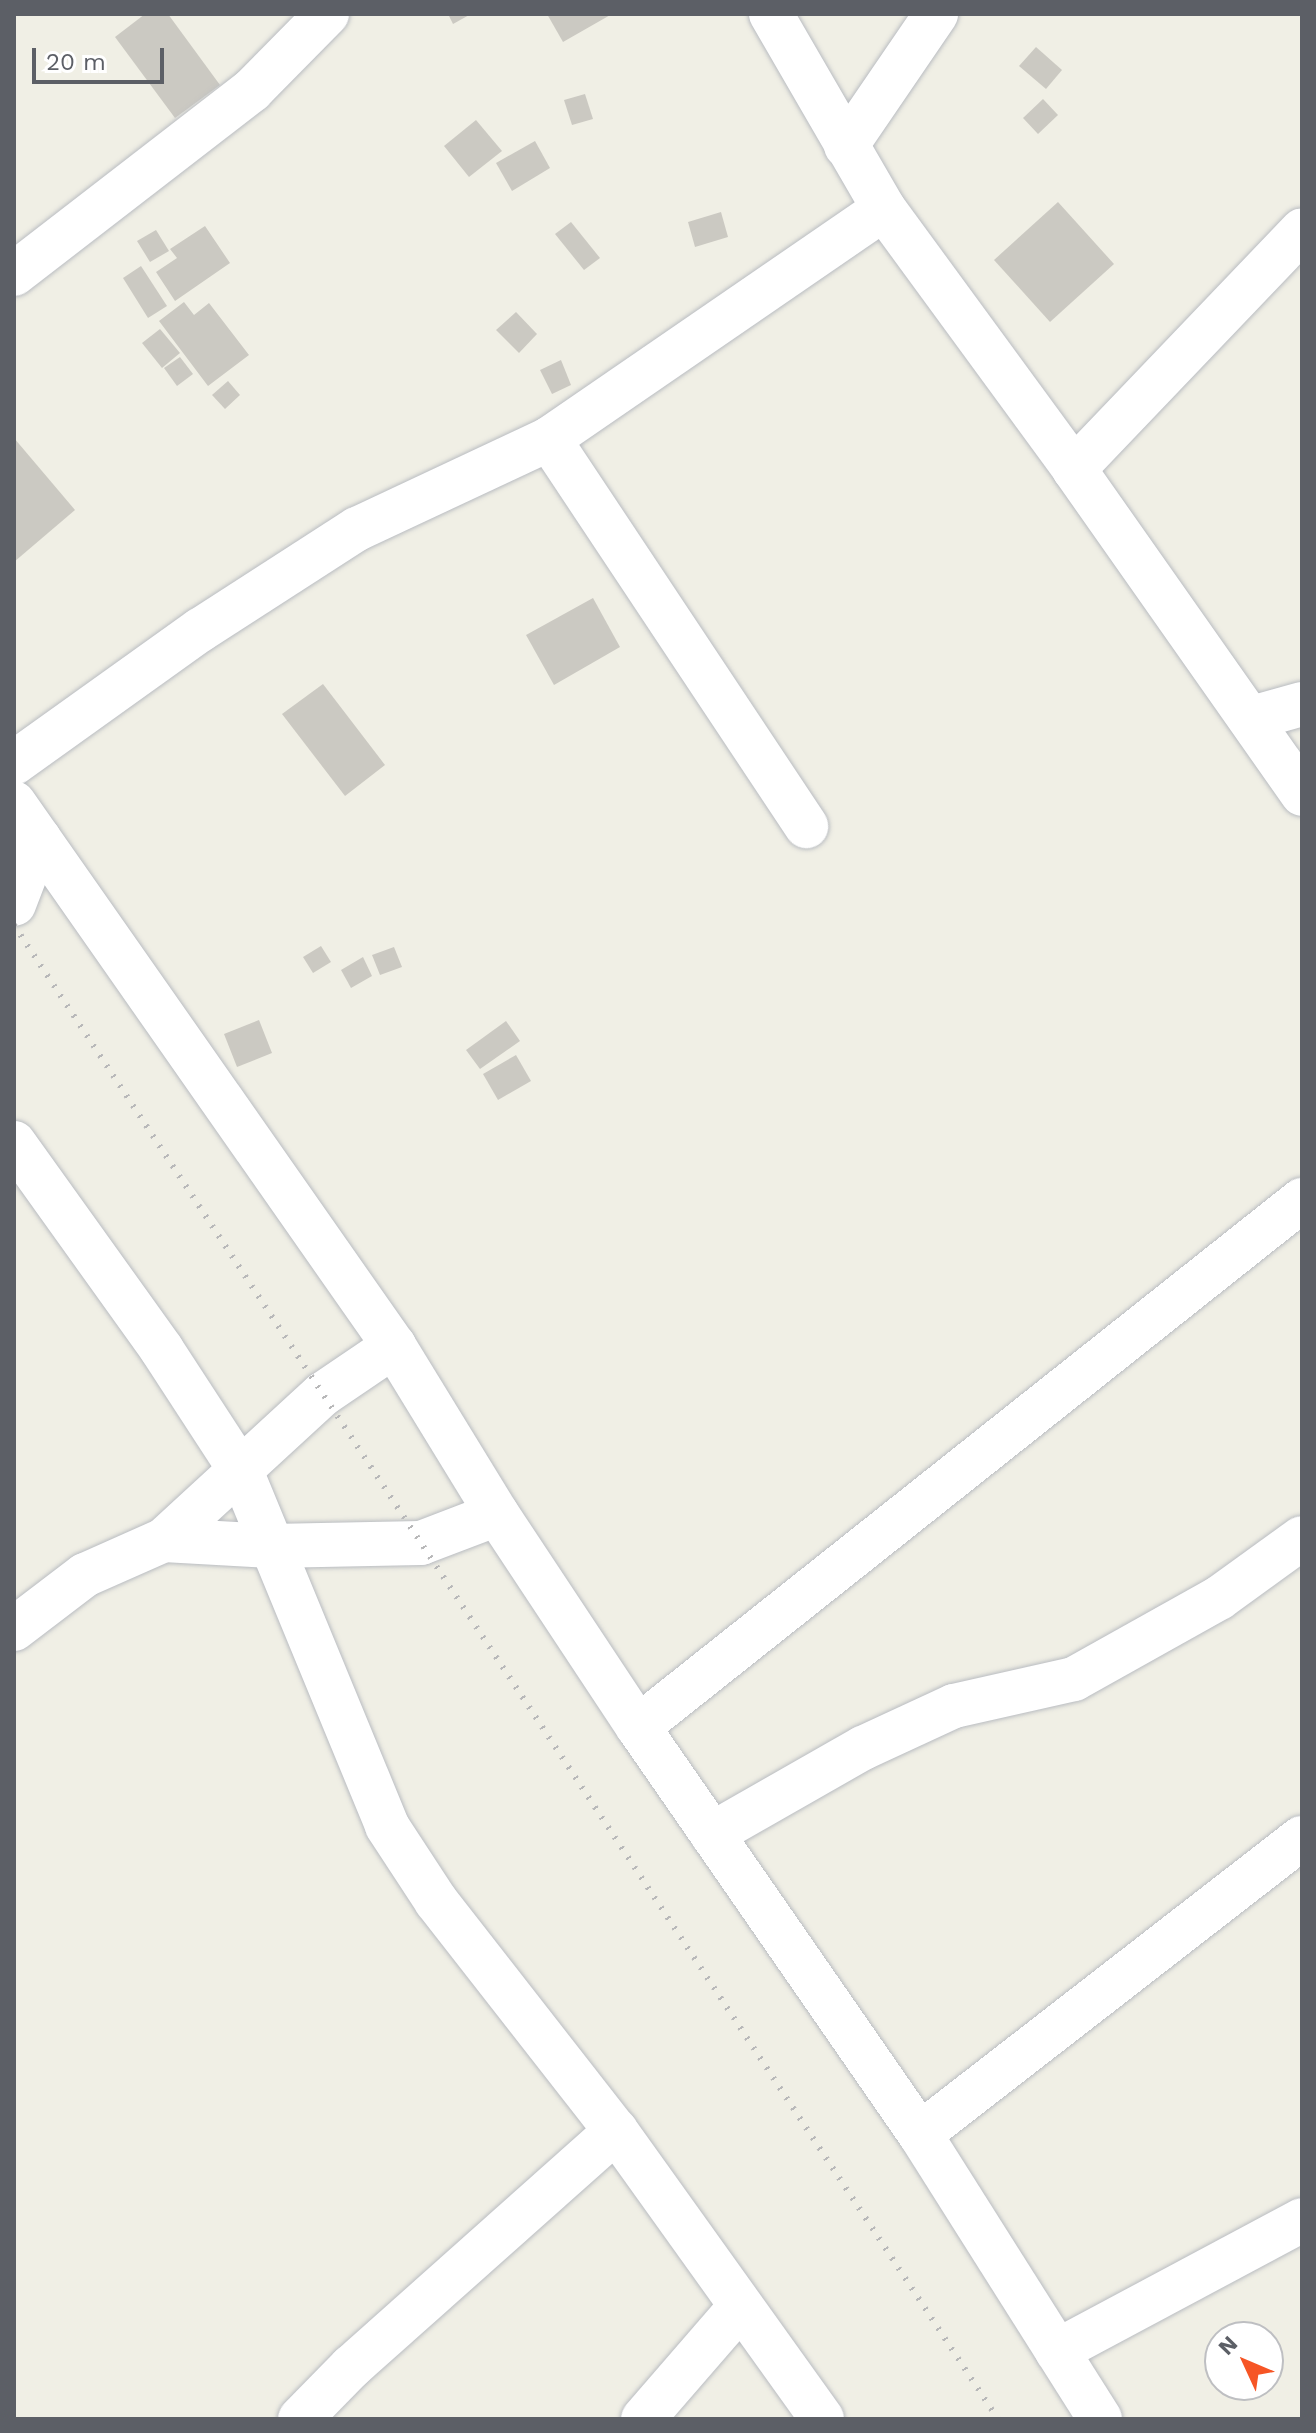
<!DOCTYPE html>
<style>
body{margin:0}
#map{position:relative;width:1316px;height:2433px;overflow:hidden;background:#f0efe5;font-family:"Work Sans",sans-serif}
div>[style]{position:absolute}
.building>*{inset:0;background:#cbc9c2}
.roads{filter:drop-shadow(0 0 2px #b9bcc1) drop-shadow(0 0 2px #b9bcc1)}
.minor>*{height:44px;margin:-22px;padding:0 22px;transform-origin:22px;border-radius:22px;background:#fff}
.rail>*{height:6px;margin-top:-3px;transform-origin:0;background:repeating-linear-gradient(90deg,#b8b8b9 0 2px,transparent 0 12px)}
span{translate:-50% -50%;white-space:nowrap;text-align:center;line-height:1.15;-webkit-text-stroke:8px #fff;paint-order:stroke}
.frame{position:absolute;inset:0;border:16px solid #5c5f66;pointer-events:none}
.north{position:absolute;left:1204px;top:2321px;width:80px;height:80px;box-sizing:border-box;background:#fff;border:2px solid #bebfc2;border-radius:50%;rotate:314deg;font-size:22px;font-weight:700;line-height:32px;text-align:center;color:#5c5f66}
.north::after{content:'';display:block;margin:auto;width:28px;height:36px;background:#f65525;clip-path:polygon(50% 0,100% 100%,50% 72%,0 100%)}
.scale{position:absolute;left:32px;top:48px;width:132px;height:36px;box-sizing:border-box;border:4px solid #5c5f66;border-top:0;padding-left:10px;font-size:24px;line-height:28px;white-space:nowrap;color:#5c5f66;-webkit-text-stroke:6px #fff;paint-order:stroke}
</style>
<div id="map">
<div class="building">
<div style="clip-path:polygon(145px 14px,168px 14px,220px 85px,175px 118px,115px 37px)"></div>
<div style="clip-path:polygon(448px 14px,471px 14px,453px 24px)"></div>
<div style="clip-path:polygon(547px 14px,612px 14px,563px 42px)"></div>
<div style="clip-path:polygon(1036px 47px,1062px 70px,1046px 89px,1019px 66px)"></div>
<div style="clip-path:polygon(585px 94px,593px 119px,572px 125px,564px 100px)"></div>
<div style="clip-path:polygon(1043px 99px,1058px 115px,1038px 134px,1023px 118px)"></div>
<div style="clip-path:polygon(476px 120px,502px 151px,469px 177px,444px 146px)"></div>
<div style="clip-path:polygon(535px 141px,550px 168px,512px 191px,496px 163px)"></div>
<div style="clip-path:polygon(1058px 202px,1114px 264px,1050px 322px,994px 260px)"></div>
<div style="clip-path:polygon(721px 212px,728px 237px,695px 247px,688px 222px)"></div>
<div style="clip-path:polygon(571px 222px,600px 258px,584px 270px,555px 234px)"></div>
<div style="clip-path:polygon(205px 226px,230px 263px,175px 301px,156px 272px,177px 258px,170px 249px)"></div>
<div style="clip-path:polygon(156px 230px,169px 251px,150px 262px,137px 241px)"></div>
<div style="clip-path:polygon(141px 266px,167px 306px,148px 318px,123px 278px)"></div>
<div style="clip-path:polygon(184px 302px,194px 315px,209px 303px,249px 355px,208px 386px,159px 321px)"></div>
<div style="clip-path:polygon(516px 312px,537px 334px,519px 353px,496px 330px)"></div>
<div style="clip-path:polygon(160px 329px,180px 353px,162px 368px,142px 343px)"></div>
<div style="clip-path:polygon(180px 357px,193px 374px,177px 386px,164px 368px)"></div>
<div style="clip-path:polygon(561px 360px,571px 385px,552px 394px,540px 370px)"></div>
<div style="clip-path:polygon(228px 381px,240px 395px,225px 409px,212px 395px)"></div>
<div style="clip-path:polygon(14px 438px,75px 510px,14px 562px)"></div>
<div style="clip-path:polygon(593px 598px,620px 647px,554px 685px,526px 635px)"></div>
<div style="clip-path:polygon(323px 684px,385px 765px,345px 796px,282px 714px)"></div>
<div style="clip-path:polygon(321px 946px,331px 962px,313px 973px,303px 957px)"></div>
<div style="clip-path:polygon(394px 947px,402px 967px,380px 975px,372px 955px)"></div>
<div style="clip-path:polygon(363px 957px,372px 976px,351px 988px,341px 970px)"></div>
<div style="clip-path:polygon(259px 1020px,272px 1053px,237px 1067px,224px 1034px)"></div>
<div style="clip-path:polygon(506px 1021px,520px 1041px,480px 1069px,466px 1050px)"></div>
<div style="clip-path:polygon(516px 1055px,531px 1081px,498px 1100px,483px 1074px)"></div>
</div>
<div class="roads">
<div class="minor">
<div style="left:771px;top:14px;width:225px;rotate:59.9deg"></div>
<div style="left:884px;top:209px;width:322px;rotate:53.8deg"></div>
<div style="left:1074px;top:469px;width:397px;rotate:54.9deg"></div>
<div style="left:846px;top:146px;width:160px;rotate:-55.7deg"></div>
<div style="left:14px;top:274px;width:301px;rotate:-37.7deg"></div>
<div style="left:252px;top:90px;width:107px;rotate:-45.4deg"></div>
<div style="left:549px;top:439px;width:465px;rotate:56.4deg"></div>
<div style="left:1074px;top:469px;width:330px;rotate:-46.3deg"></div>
<div style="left:1252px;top:718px;width:52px;rotate:-15.6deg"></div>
<div style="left:14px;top:763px;width:229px;rotate:-35.6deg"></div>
<div style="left:200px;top:630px;width:187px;rotate:-32.8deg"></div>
<div style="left:357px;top:529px;width:212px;rotate:-25.1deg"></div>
<div style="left:549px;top:439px;width:406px;rotate:-34.5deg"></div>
<div style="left:14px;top:803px;width:663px;rotate:55.02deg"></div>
<div style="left:394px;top:1346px;width:197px;rotate:58.5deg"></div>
<div style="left:497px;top:1514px;width:255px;rotate:56.5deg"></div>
<div style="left:638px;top:1727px;width:495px;rotate:55.3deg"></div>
<div style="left:920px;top:2134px;width:337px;rotate:57.7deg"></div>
<div style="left:14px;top:904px;width:70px;rotate:-69deg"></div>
<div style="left:14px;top:1143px;width:254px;rotate:54.4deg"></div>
<div style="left:162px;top:1350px;width:145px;rotate:56.9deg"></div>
<div style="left:241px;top:1471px;width:384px;rotate:67.6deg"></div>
<div style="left:387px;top:1826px;width:90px;rotate:56.8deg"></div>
<div style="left:436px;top:1901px;width:292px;rotate:52deg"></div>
<div style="left:616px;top:2131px;width:354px;rotate:54.4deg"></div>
<div style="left:164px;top:1540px;width:216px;rotate:-42.6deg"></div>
<div style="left:323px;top:1394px;width:86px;rotate:-34.1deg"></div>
<div style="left:14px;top:1629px;width:89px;rotate:-37.3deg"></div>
<div style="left:85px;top:1575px;width:86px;rotate:-23.9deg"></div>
<div style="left:164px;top:1540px;width:107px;rotate:3.2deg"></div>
<div style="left:271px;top:1546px;width:150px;rotate:-1.1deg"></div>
<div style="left:421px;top:1543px;width:81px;rotate:-20.9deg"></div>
<div style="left:638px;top:1727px;width:848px;rotate:-38.44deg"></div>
<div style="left:712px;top:1834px;width:174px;rotate:-29.7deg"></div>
<div style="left:863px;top:1748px;width:100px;rotate:-24.8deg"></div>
<div style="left:954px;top:1706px;width:123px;rotate:-12.7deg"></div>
<div style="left:1074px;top:1679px;width:166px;rotate:-29.2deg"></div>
<div style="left:1219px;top:1598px;width:102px;rotate:-35.9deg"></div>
<div style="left:920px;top:2134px;width:483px;rotate:-37.8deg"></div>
<div style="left:1057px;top:2351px;width:278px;rotate:-28.1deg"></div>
<div style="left:300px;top:2419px;width:73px;rotate:-45.6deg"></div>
<div style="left:351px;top:2367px;width:355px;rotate:-41.7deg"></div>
<div style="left:643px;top:2419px;width:148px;rotate:-49.1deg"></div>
</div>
</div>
<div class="rail">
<div style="left:14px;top:925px;width:1789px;rotate:56.63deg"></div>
</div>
<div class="frame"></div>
<div class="north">N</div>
<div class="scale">20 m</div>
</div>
